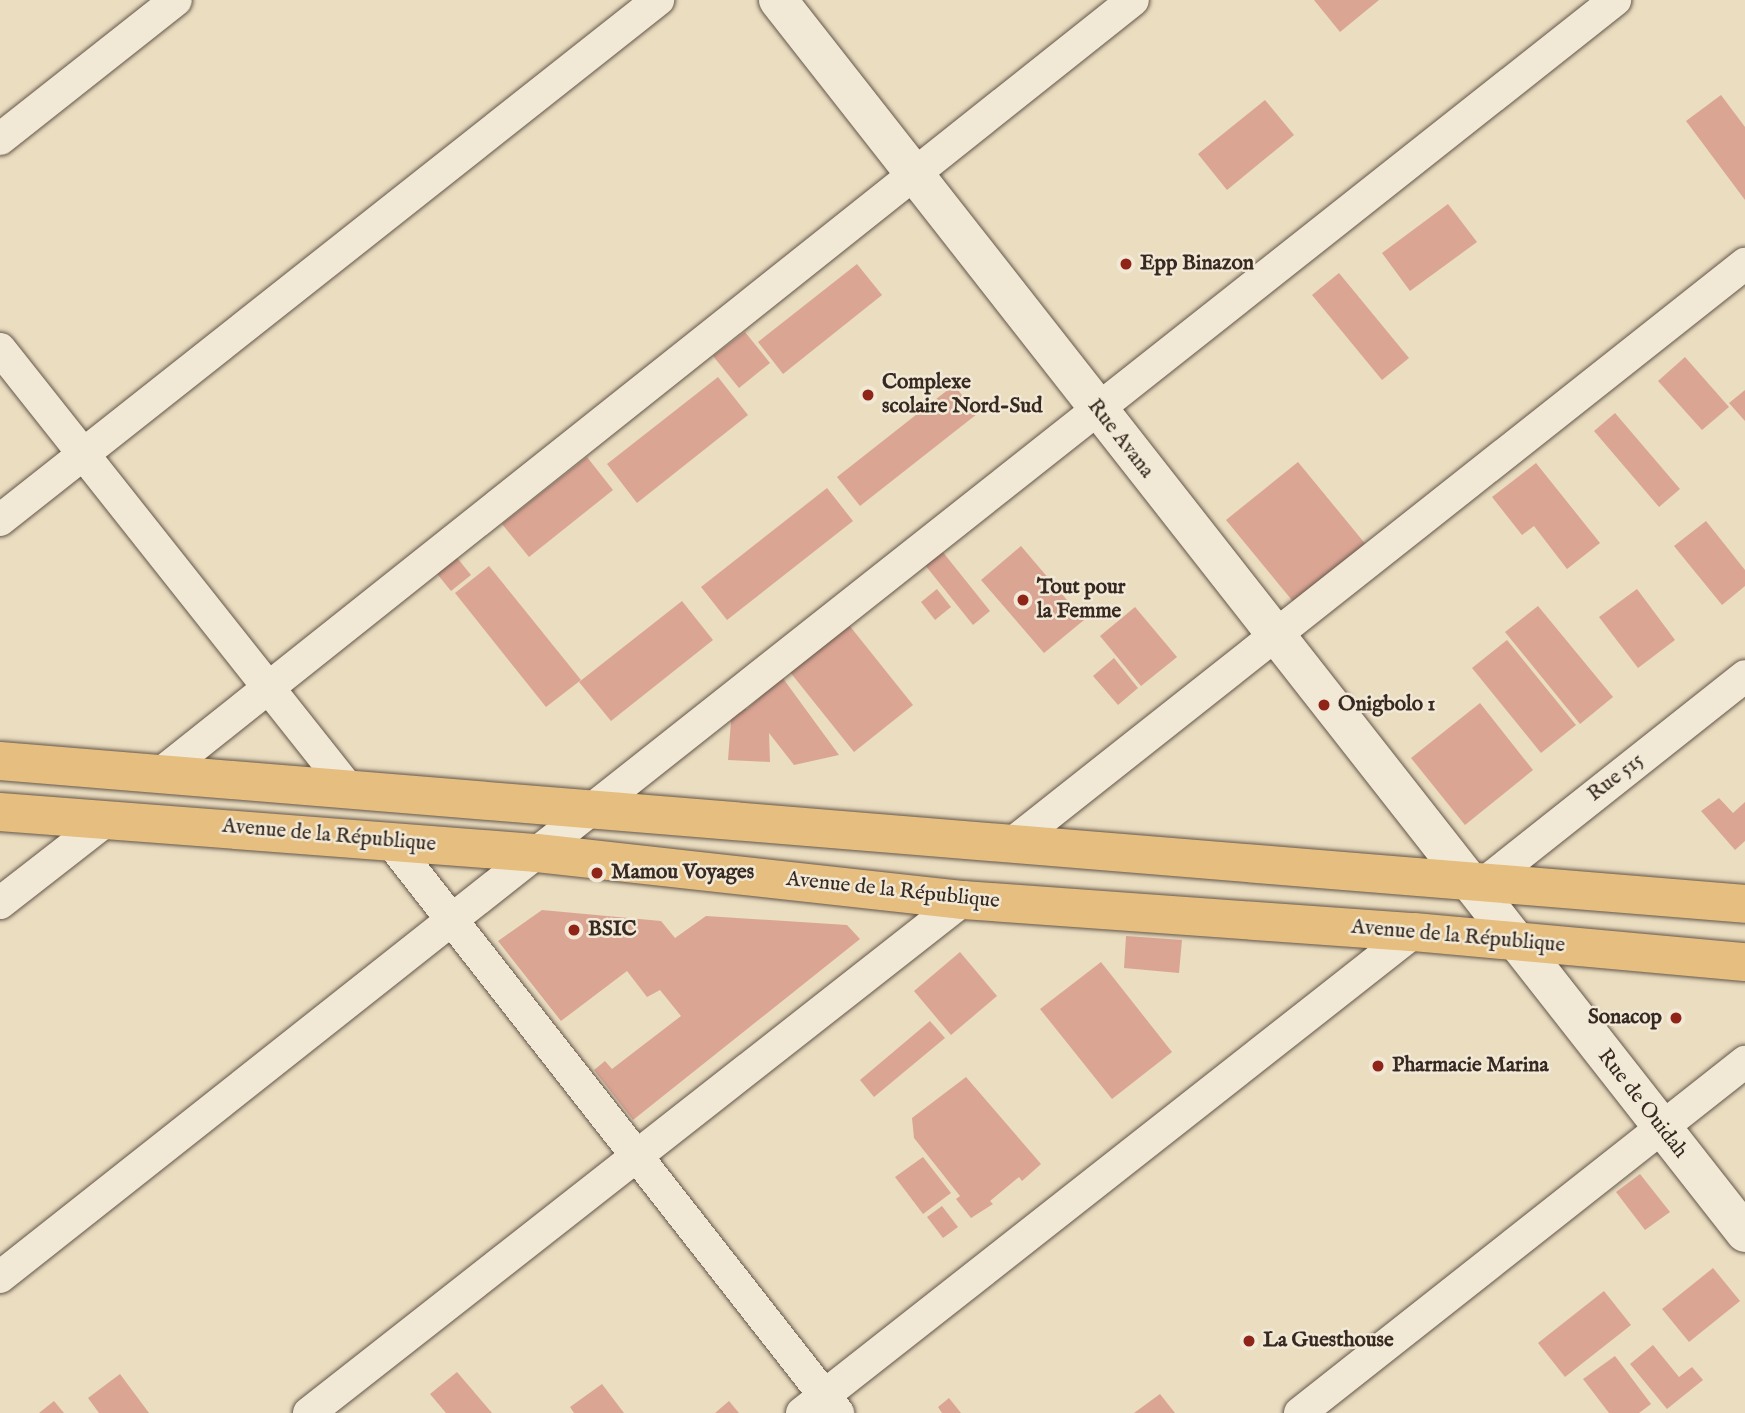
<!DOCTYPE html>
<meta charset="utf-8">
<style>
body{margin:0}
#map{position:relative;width:1745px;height:1413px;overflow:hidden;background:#eaddc0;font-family:"IM FELL English",serif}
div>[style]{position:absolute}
.building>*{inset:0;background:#dba594}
.roads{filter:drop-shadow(0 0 2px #645649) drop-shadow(0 0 2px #645649)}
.minor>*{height:32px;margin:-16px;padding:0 16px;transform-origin:16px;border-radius:16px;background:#f1e9d6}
.secondary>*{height:38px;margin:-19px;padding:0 19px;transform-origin:19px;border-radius:19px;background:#f1e9d6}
.primary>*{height:38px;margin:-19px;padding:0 19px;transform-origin:19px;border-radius:19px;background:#e5be80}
.dots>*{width:19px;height:19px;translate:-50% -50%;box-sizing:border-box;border:4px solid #f1e9d6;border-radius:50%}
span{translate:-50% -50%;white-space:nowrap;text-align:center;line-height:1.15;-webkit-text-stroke:5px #f1e9d6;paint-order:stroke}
.poi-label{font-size:21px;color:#372921;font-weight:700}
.left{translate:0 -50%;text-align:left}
.right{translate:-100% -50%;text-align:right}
.street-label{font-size:21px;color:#372921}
</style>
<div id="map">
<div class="building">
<div style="clip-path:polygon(1314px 0,1379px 0,1340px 32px)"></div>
<div style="clip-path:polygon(1721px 95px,1745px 127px,1745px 200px,1686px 121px)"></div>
<div style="clip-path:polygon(1265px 100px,1294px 135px,1227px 190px,1198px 154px)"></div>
<div style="clip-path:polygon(1448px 204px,1477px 242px,1410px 291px,1382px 253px)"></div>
<div style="clip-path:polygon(857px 264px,882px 295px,783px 374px,758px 342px)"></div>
<div style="clip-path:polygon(1339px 273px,1409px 358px,1382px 380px,1312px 295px)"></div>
<div style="clip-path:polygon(745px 332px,770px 363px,739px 388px,713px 356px)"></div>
<div style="clip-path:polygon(1685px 357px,1729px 407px,1702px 430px,1658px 381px)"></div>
<div style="clip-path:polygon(718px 377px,748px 415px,637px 503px,607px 464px)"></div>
<div style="clip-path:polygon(954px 385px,977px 414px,860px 506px,837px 477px)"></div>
<div style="clip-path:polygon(1745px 390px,1745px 421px,1729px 403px)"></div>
<div style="clip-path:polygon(1615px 413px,1680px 489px,1659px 507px,1594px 431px)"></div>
<div style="clip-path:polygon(587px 457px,613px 490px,529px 557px,502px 524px)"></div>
<div style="clip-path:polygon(1298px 462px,1372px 552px,1300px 610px,1226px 520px)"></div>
<div style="clip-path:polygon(1536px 463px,1600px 543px,1567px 569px,1534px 526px,1522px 535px,1492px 497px)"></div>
<div style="clip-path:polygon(827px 488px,853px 521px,727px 620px,701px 587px)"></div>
<div style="clip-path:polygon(1706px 521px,1745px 570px,1745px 586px,1722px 605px,1674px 546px)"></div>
<div style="clip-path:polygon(1021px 546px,1084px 620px,1044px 653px,981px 580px)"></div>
<div style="clip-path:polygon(942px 551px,990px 611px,973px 625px,925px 565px)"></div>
<div style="clip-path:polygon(454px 554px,471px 575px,451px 591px,434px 570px)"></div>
<div style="clip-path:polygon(489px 566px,581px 680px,546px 707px,455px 593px)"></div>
<div style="clip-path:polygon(937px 589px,951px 607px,935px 620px,921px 602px)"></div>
<div style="clip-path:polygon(1637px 589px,1675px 640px,1638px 668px,1599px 617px)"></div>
<div style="clip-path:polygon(682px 601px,713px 640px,611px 721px,579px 682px)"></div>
<div style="clip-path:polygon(1538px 606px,1613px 697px,1580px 724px,1505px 632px)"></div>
<div style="clip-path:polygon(1135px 607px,1177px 657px,1141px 686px,1100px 636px)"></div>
<div style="clip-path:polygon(849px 625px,913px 705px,854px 752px,790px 672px)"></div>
<div style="clip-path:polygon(1507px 640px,1576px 725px,1541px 753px,1472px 668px)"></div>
<div style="clip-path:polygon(1114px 658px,1138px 688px,1118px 705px,1093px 676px)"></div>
<div style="clip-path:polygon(782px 677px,839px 755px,794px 765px,769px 733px,770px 762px,728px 760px,732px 708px,747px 709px)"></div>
<div style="clip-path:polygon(1480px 703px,1533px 770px,1465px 825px,1411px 758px)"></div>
<div style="clip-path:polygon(1719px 798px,1733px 813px,1745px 802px,1745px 841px,1735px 850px,1701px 811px)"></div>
<div style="clip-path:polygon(542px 910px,661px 921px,675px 938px,706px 916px,847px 925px,860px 939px,633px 1120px,594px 1070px,605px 1061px,612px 1069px,681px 1016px,660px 990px,647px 997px,627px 971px,561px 1021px,498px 941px)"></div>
<div style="clip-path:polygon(1126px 936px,1182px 940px,1179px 973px,1124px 968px)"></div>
<div style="clip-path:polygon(960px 952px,997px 996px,951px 1035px,914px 991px)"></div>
<div style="clip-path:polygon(1101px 962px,1172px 1052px,1112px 1099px,1040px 1009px)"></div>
<div style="clip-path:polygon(930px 1021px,945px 1038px,874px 1097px,860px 1080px)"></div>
<div style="clip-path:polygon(966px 1077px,1041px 1164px,1022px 1181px,1019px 1177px,990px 1201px,993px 1204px,971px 1218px,956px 1199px,960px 1196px,914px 1138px,912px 1118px)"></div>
<div style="clip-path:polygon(923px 1157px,951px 1193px,923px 1214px,895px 1177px)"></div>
<div style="clip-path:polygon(1640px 1174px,1670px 1212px,1645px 1230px,1616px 1192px)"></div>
<div style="clip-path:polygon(942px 1206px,958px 1227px,943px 1238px,927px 1217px)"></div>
<div style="clip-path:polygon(1713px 1268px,1740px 1301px,1689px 1342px,1662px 1309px)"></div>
<div style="clip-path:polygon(1604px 1291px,1631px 1325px,1565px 1377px,1538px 1343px)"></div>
<div style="clip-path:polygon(1653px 1345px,1679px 1377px,1692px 1367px,1703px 1380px,1667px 1409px,1630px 1364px)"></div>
<div style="clip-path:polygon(1615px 1356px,1651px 1404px,1639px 1413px,1609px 1413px,1583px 1379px)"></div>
<div style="clip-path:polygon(457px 1372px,492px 1413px,446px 1413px,430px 1394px)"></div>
<div style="clip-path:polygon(120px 1374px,149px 1413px,99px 1413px,88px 1398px)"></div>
<div style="clip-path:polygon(602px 1384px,624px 1413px,574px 1413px,570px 1407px)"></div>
<div style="clip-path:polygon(1160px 1394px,1175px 1413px,1134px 1413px)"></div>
<div style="clip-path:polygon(949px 1398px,961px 1413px,942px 1413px,938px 1407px)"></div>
<div style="clip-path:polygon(54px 1401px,64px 1413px,39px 1413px)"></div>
<div style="clip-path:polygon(729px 1401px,739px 1413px,715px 1413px)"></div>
</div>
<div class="roads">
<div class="minor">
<div style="left:0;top:139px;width:224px;rotate:-38.3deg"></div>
<div style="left:0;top:349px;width:560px;rotate:51.6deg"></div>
<div style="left:0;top:520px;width:839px;rotate:-38.32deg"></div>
<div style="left:160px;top:774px;width:1243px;rotate:-38.5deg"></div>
<div style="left:390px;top:841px;width:727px;rotate:51.93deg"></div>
<div style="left:1010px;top:845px;width:937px;rotate:-38.33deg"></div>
<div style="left:1488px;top:880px;width:328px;rotate:-38.4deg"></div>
<div style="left:0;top:903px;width:137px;rotate:-37.9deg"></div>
<div style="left:0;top:1277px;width:2059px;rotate:-38.33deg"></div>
<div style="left:309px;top:1413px;width:831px;rotate:-38.11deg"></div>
<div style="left:802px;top:1413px;width:778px;rotate:-38.17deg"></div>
<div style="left:1300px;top:1413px;width:567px;rotate:-38.27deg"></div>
</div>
<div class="secondary">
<div style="left:778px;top:0;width:1567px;rotate:51.89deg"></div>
</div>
<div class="primary">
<div style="left:0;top:761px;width:1751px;rotate:4.68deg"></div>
<div style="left:0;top:812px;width:539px;rotate:4.37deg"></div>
<div style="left:537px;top:853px;width:429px;rotate:6.3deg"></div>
<div style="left:963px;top:900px;width:452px;rotate:4.1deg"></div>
<div style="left:1414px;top:932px;width:332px;rotate:5.2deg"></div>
</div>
</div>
<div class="dots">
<div style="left:1126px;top:264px;background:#8f2418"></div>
<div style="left:868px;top:395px;background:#8f2418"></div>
<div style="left:1023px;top:600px;background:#8f2418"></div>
<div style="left:1324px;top:705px;background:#8f2418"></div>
<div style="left:597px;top:873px;background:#8f2418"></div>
<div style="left:574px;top:930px;background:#8f2418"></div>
<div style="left:1676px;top:1018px;background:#8f2418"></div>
<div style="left:1378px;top:1066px;background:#8f2418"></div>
<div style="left:1249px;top:1341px;background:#8f2418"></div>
</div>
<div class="poi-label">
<span class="left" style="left:1140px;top:264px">Epp Binazon</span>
<span class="left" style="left:882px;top:395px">Complexe<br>scolaire Nord-Sud</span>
<span class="left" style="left:1037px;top:600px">Tout pour<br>la Femme</span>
<span class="left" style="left:1338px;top:705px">Onigbolo 1</span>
<span class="left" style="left:611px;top:873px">Mamou Voyages</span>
<span class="left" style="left:588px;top:930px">BSIC</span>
<span class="right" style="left:1662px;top:1018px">Sonacop</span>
<span class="left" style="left:1392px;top:1066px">Pharmacie Marina</span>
<span class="left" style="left:1263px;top:1341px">La Guesthouse</span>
</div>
<div class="street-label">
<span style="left:1120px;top:439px;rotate:52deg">Rue Avana</span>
<span style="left:1616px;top:778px;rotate:-38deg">Rue 515</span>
<span style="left:329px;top:836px;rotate:5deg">Avenue de la République</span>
<span style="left:893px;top:891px;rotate:6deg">Avenue de la République</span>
<span style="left:1458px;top:937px;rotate:5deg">Avenue de la République</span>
<span style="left:1642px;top:1104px;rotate:52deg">Rue de Ouidah</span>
</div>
</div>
